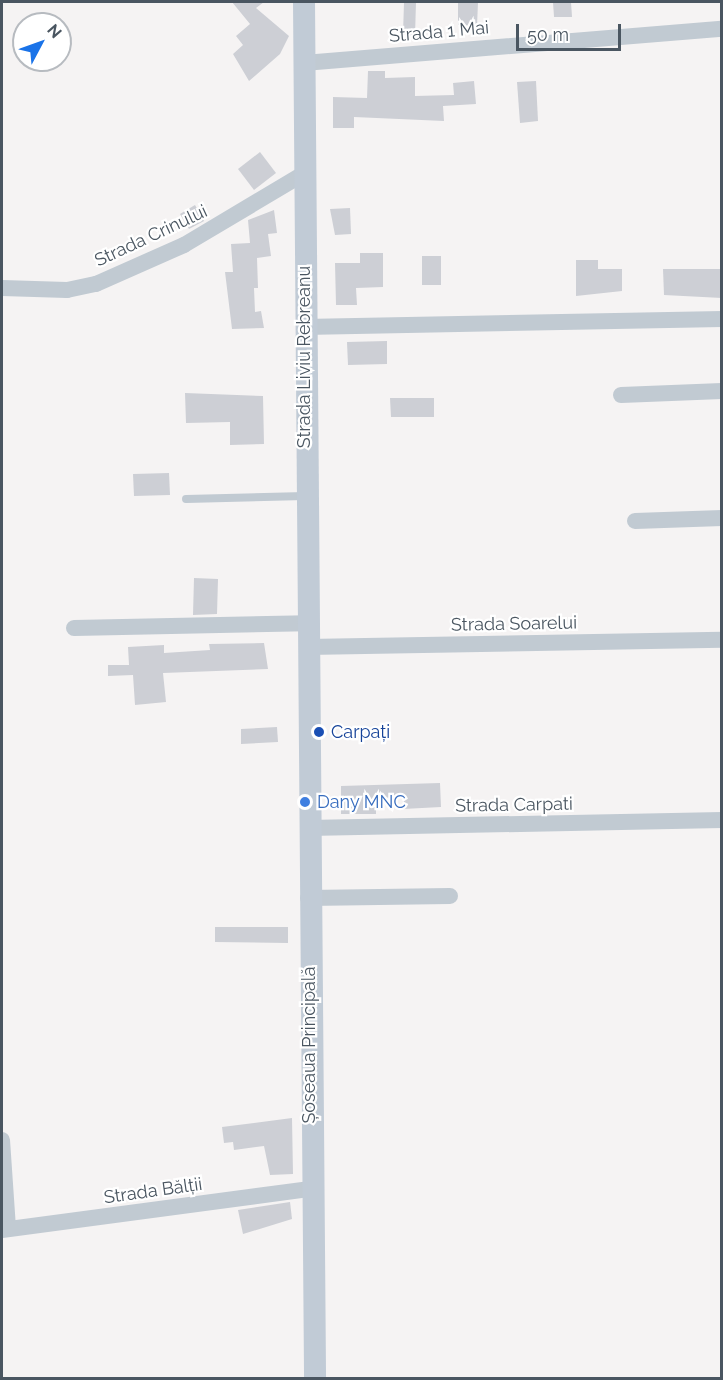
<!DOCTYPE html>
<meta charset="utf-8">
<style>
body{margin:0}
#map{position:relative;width:723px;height:1380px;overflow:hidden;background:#f5f3f3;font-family:Raleway,sans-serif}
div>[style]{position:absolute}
.building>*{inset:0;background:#cdcfd5}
.service>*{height:8px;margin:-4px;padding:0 4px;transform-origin:4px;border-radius:4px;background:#c1cad2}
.minor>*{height:16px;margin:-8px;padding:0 8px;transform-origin:8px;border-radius:8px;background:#c1cad2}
.secondary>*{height:22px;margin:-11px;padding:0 11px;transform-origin:11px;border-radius:11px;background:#c1cbd6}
.dots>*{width:16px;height:16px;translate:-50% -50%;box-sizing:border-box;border:3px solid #fff;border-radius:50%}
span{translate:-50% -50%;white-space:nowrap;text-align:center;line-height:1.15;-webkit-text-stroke:4.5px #fff;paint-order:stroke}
.street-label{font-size:18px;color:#4a5661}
.transit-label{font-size:18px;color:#164399}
.left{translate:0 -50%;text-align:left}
.shop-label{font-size:18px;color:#366cbe}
.frame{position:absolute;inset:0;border:3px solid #4a5661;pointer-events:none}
.north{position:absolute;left:12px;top:12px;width:60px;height:60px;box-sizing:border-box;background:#fff;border:2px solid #b7bbc0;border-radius:50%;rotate:49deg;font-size:16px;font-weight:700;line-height:24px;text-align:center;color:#4a5661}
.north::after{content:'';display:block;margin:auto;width:21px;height:27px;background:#1a73e8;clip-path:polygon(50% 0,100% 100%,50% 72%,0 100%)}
.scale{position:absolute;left:516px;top:24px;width:105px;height:27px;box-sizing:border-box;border:3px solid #4a5661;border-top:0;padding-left:8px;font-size:18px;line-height:21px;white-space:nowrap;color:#4a5661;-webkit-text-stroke:4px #fff;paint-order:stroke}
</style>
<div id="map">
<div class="building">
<div style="clip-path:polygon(232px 2px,264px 2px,256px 8px,289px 36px,280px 54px,249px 81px,233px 54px,243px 45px,236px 36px,250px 24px)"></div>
<div style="clip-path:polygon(404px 2px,416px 2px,415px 36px,403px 35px)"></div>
<div style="clip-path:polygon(458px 2px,478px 2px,477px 26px,458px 25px)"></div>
<div style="clip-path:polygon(553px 2px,571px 2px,572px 17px,554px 17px)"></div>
<div style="clip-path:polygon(368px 71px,385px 71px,385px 78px,415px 77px,415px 96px,454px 95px,453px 83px,474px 81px,476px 104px,443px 106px,444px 121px,354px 117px,354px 128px,333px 128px,333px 97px,367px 98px)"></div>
<div style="clip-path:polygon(536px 81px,538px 121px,520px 123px,517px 82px)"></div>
<div style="clip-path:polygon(260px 152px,276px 173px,254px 190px,238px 169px)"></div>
<div style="clip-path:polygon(195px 205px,204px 221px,189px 229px,180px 214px)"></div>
<div style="clip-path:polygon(350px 208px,351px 234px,335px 235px,330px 209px)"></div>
<div style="clip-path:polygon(274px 210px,277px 233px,268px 234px,271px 256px,257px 258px,258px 288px,254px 288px,255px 312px,261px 311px,264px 328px,232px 329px,225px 272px,233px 272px,231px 244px,250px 243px,248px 220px)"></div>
<div style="clip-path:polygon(360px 253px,383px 253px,383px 287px,356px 288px,357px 305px,336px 305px,335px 263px,360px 263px)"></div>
<div style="clip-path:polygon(422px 256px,441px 256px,441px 285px,422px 285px)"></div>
<div style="clip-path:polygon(576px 260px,598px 260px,598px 269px,622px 269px,622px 291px,576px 296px)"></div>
<div style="clip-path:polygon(663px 269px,721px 269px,722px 298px,664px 295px)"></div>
<div style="clip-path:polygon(387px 341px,387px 364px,348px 365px,347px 342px)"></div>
<div style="clip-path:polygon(185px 393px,263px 396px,264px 444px,230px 445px,230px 422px,186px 423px)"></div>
<div style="clip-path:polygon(390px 398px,434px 398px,434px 417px,391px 417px)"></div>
<div style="clip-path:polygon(169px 473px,170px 495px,134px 496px,133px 474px)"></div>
<div style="clip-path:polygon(194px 578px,218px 579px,217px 614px,193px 615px)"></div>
<div style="clip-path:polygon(264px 643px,268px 669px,163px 673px,166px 702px,135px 705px,133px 675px,108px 676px,108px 665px,129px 665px,128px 647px,164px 645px,164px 653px,210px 650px,209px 644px)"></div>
<div style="clip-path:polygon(277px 727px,278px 742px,241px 744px,241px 729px)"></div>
<div style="clip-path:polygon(440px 783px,441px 807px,403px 809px,403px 797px,376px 798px,376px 814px,341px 814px,341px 786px)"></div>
<div style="clip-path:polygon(215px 927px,288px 927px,288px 943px,215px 942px)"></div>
<div style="clip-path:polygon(292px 1118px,293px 1174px,270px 1175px,264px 1146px,234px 1150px,233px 1142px,224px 1143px,222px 1127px)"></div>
<div style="clip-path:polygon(290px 1202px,292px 1219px,243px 1234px,238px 1210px)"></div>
</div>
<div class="service">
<div style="left:186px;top:499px;width:119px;rotate:-1.4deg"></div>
</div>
<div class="minor">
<div style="left:304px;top:63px;width:419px;rotate:-4.7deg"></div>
<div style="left:2px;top:288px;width:65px;rotate:1.8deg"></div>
<div style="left:67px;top:290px;width:30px;rotate:-12deg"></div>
<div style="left:96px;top:284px;width:96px;rotate:-23.9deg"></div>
<div style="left:184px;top:245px;width:139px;rotate:-30.8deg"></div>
<div style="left:304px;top:327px;width:418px;rotate:-1.1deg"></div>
<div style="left:621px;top:395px;width:101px;rotate:-2.3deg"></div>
<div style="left:635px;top:521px;width:87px;rotate:-2deg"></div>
<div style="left:74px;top:628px;width:232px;rotate:-1.2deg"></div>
<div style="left:307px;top:647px;width:415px;rotate:-1deg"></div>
<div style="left:308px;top:828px;width:414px;rotate:-1.1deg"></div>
<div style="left:308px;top:898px;width:142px;rotate:-0.8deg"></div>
<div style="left:2px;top:1140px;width:89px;rotate:86.1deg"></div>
<div style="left:2px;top:1230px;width:311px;rotate:-7.6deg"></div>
</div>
<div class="secondary">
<div style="left:304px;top:2px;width:1376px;rotate:89.54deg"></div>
</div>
<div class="dots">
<div style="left:319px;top:732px;background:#1a4fb4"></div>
<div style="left:305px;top:802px;background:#3f7fe0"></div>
</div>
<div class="street-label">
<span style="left:439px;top:32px;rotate:-5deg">Strada 1 Mai</span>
<span style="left:151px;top:236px;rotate:-25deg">Strada Crinului</span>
<span style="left:304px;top:357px;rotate:-90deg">Strada Liviu Rebreanu</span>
<span style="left:514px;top:624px;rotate:-1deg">Strada Soarelui</span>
<span style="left:514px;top:805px;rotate:-1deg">Strada Carpati</span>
<span style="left:309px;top:1045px;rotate:-90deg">Șoseaua Principală</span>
<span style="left:153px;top:1191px;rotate:-8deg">Strada Bălții</span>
</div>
<div class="transit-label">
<span class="left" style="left:331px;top:732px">Carpați</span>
</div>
<div class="shop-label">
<span class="left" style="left:317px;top:802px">Dany MNC</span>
</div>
<div class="frame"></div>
<div class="north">N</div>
<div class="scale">50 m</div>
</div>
